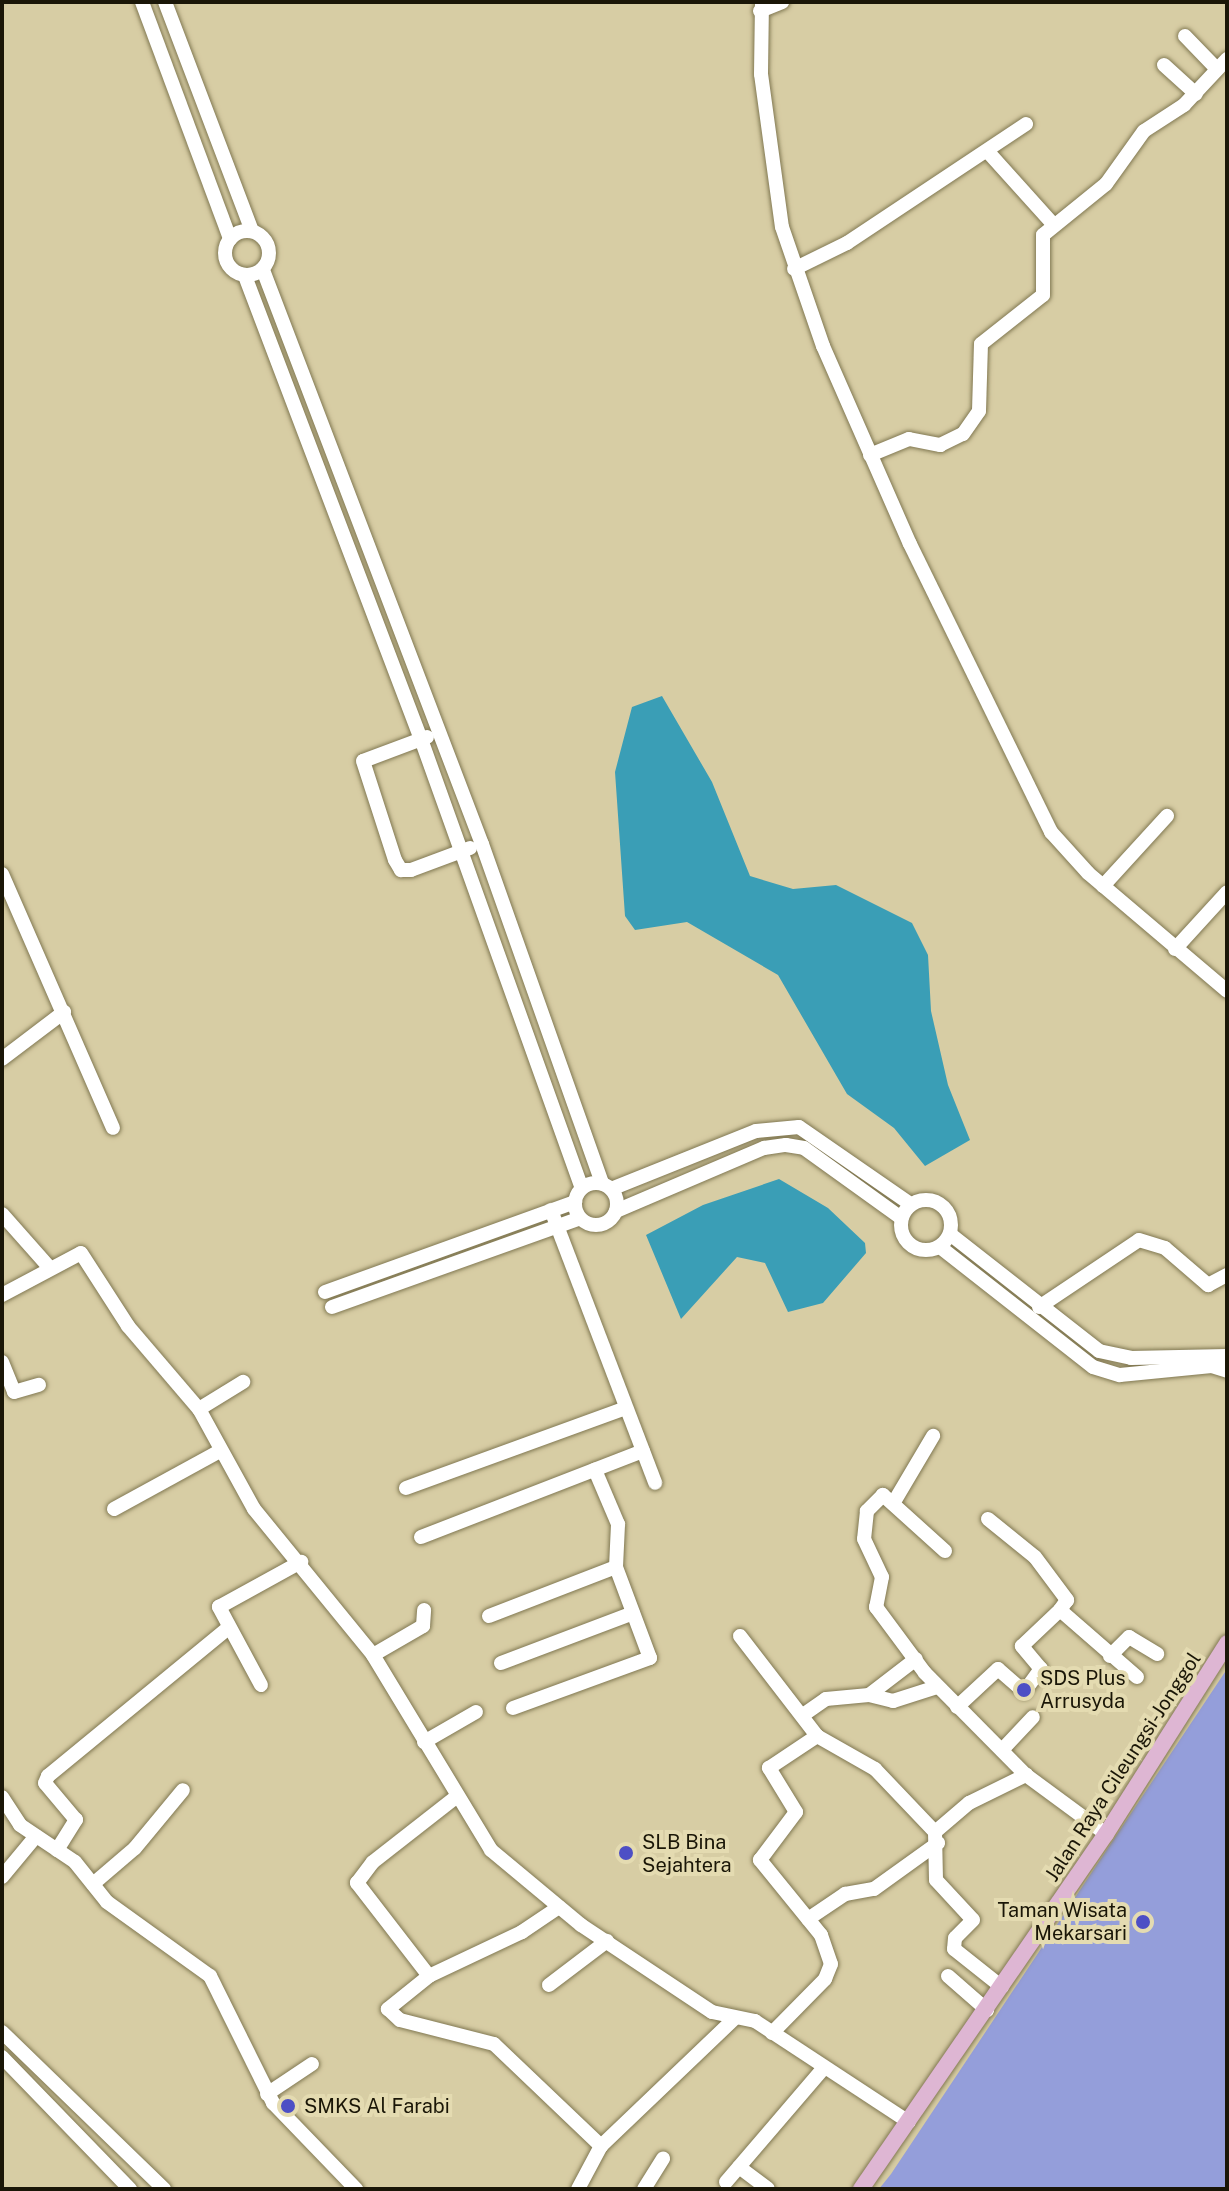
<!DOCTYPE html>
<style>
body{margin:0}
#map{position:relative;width:1229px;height:2191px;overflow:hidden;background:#d7cda4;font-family:"Public Sans",sans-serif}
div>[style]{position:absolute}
.green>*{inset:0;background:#949eda}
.water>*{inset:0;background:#3a9eb6}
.roads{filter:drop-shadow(0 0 2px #817852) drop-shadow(0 0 2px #817852)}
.minor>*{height:14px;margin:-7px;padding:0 7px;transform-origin:7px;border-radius:7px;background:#fff}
.minor>.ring{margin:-7px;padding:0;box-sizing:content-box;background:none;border:14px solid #fff;border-radius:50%}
.major>*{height:16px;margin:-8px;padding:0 8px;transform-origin:8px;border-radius:8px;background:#deb6d3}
.dots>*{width:22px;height:22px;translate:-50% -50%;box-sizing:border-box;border:4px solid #e4dbb1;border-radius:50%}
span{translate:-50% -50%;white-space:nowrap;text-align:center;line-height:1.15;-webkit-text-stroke:8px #e4dbb1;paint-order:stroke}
.poi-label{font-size:20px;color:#1a1607}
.left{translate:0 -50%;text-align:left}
.right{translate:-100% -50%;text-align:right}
.street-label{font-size:20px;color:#1a1607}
.frame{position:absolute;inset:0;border:4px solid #1a1607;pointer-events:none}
</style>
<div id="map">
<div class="green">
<div style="clip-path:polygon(1227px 1669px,1227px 2189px,879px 2189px,891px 2174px)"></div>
</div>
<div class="water">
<div style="clip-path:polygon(662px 696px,712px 782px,750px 876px,793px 889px,836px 885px,912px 923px,928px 955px,931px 1011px,948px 1085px,970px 1140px,925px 1166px,894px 1128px,847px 1094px,778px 975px,687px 922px,635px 930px,625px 916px,615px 772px,632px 707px)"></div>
<div style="clip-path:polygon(779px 1179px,828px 1208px,865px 1243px,866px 1253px,823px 1303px,788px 1312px,765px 1263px,737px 1257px,681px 1319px,646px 1235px,703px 1205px)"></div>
</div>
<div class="roads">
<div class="minor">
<div style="left:142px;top:2px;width:253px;rotate:69.6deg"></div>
<div style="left:165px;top:2px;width:245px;rotate:69.2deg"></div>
<div style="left:762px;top:2px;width:72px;rotate:90.8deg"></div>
<div style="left:761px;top:74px;width:154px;rotate:82.2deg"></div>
<div style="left:782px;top:227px;width:126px;rotate:71deg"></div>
<div style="left:823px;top:346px;width:216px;rotate:66.3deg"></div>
<div style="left:910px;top:544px;width:321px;rotate:63.9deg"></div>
<div style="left:1051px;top:832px;width:55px;rotate:47.9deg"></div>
<div style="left:1088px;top:873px;width:182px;rotate:40.3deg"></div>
<div style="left:760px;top:11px;width:24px;rotate:-22deg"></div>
<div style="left:1185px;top:36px;width:46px;rotate:45.9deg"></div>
<div style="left:1164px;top:65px;width:43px;rotate:42.2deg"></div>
<div style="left:989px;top:153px;width:94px;rotate:48deg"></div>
<div class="ring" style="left:225px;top:231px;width:30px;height:30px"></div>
<div style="left:794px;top:269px;width:59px;rotate:-26.1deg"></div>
<div style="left:847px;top:243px;width:215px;rotate:-33.6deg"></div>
<div style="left:263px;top:270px;width:614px;rotate:69.12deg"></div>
<div style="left:482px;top:844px;width:360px;rotate:70.5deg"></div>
<div style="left:245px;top:276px;width:495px;rotate:69.2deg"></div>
<div style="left:421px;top:739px;width:477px;rotate:70.3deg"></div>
<div style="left:870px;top:455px;width:42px;rotate:-22.3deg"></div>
<div style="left:909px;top:439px;width:32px;rotate:11deg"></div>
<div style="left:940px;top:445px;width:25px;rotate:-26deg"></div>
<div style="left:963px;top:434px;width:28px;rotate:-55deg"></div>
<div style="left:979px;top:411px;width:67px;rotate:-88.3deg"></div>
<div style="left:981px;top:344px;width:79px;rotate:-38.3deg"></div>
<div style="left:1043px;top:295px;width:60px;rotate:-90deg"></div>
<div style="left:1043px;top:235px;width:81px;rotate:-39deg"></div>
<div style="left:1106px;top:184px;width:65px;rotate:-54.4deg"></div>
<div style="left:1144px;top:131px;width:48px;rotate:-33deg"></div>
<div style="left:1184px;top:105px;width:63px;rotate:-46.9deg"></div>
<div style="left:427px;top:737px;width:68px;rotate:159.4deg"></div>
<div style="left:363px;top:761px;width:104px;rotate:72.1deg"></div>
<div style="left:395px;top:860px;width:12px;rotate:59deg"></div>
<div style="left:401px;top:870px;width:10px"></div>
<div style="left:411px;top:870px;width:63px;rotate:-20.4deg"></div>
<div style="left:2px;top:874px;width:277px;rotate:66.4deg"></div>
<div style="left:1103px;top:886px;width:95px;rotate:-47.6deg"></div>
<div style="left:1175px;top:949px;width:77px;rotate:-47.6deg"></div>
<div style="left:2px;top:1059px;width:78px;rotate:-37.2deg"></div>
<div class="ring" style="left:575px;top:1183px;width:28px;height:28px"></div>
<div style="left:611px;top:1189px;width:156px;rotate:-21.8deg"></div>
<div style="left:756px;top:1131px;width:43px;rotate:-5.3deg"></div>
<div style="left:799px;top:1127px;width:135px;rotate:34.7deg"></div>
<div class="ring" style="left:901px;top:1200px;width:36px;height:36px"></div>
<div style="left:551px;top:1210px;width:292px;rotate:69.1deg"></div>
<div style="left:616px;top:1211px;width:161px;rotate:-23.1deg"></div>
<div style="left:764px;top:1148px;width:22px;rotate:-8deg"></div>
<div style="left:786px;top:1145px;width:18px;rotate:9deg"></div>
<div style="left:804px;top:1148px;width:120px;rotate:35.8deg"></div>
<div style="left:2px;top:1214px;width:69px;rotate:48.5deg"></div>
<div style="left:950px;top:1234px;width:189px;rotate:38.1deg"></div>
<div style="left:1099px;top:1351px;width:33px;rotate:12deg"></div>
<div style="left:1131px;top:1358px;width:96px;rotate:-1.2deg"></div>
<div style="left:940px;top:1247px;width:194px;rotate:38.1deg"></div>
<div style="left:1093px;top:1367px;width:28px;rotate:17deg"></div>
<div style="left:1120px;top:1375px;width:92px;rotate:-5.6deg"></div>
<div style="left:1212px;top:1366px;width:16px;rotate:18deg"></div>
<div style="left:325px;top:1292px;width:266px;rotate:-19.8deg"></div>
<div style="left:2px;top:1295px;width:89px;rotate:-28deg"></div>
<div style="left:81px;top:1253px;width:87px;rotate:57.2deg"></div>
<div style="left:128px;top:1326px;width:109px;rotate:49.5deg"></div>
<div style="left:199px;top:1409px;width:114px;rotate:61.2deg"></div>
<div style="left:254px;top:1509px;width:188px;rotate:50.8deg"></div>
<div style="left:373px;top:1655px;width:228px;rotate:58.8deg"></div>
<div style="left:491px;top:1850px;width:117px;rotate:39.8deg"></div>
<div style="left:581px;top:1925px;width:157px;rotate:33.6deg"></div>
<div style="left:712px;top:2012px;width:44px;rotate:11.8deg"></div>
<div style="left:755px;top:2021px;width:184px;rotate:33.3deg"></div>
<div style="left:332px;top:1307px;width:263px;rotate:-19.7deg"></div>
<div style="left:1039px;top:1307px;width:120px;rotate:-33.8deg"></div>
<div style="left:1139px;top:1240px;width:27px;rotate:17deg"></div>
<div style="left:1165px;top:1248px;width:57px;rotate:40.7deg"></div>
<div style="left:1208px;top:1285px;width:21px;rotate:-28deg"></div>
<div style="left:2px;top:1362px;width:32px;rotate:68deg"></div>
<div style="left:14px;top:1392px;width:26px;rotate:-16deg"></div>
<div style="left:199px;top:1409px;width:52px;rotate:-31.5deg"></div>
<div style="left:406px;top:1488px;width:234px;rotate:-20deg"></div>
<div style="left:894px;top:1502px;width:77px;rotate:-59.4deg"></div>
<div style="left:114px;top:1509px;width:121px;rotate:-28.7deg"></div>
<div style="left:988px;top:1519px;width:60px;rotate:39deg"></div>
<div style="left:1035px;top:1557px;width:54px;rotate:53.3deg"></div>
<div style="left:1067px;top:1600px;width:12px;rotate:125deg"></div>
<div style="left:421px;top:1537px;width:238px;rotate:-21.2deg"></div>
<div style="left:945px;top:1551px;width:84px;rotate:-137.9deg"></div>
<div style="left:883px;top:1495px;width:23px;rotate:135deg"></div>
<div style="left:867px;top:1511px;width:28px;rotate:96deg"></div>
<div style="left:864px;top:1539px;width:42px;rotate:64.7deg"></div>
<div style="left:882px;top:1577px;width:31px;rotate:101deg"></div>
<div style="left:876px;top:1607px;width:82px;rotate:53.4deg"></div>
<div style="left:925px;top:1673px;width:144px;rotate:45.3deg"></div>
<div style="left:1026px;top:1775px;width:99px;rotate:36.4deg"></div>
<div style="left:489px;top:1616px;width:136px;rotate:-21.1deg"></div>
<div style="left:740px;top:1636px;width:126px;rotate:52.4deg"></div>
<div style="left:817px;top:1736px;width:67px;rotate:29.6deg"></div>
<div style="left:875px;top:1769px;width:87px;rotate:46.4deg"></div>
<div style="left:935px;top:1832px;width:45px;rotate:-40.5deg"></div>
<div style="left:969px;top:1803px;width:64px;rotate:-26.2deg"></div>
<div style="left:373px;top:1655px;width:58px;rotate:-30.1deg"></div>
<div style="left:423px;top:1626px;width:16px;rotate:-86deg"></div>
<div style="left:1110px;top:1656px;width:27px;rotate:-45deg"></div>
<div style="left:1129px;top:1637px;width:33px;rotate:31deg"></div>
<div style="left:501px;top:1663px;width:141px;rotate:-20.7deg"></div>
<div style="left:261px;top:1685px;width:89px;rotate:-118.3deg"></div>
<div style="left:219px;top:1607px;width:94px;rotate:-28.8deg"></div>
<div style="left:869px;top:1695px;width:59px;rotate:-37.5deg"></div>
<div style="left:957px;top:1707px;width:56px;rotate:-42.8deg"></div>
<div style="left:998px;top:1669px;width:35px;rotate:41deg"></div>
<div style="left:1024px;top:1692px;width:29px;rotate:-54deg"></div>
<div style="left:1041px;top:1669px;width:30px;rotate:-130deg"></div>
<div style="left:1022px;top:1646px;width:52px;rotate:-43.5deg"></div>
<div style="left:1060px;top:1610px;width:102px;rotate:41deg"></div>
<div style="left:513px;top:1708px;width:146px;rotate:-20.1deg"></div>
<div style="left:650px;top:1658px;width:97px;rotate:-110.5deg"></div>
<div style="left:616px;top:1567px;width:43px;rotate:-87.3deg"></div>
<div style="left:618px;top:1524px;width:59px;rotate:-113.1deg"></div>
<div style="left:803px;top:1715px;width:28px;rotate:-35deg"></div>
<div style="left:826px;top:1699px;width:43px;rotate:-5.3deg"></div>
<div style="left:869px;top:1695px;width:25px;rotate:14deg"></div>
<div style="left:893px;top:1701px;width:46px;rotate:-17.7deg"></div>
<div style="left:424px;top:1742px;width:60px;rotate:-30deg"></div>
<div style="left:1002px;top:1750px;width:45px;rotate:-46.8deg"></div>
<div style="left:2px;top:1797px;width:33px;rotate:57deg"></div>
<div style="left:20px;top:1825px;width:66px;rotate:33.9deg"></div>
<div style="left:75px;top:1862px;width:51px;rotate:51.3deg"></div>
<div style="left:107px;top:1902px;width:127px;rotate:35.7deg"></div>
<div style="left:210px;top:1976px;width:142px;rotate:63.6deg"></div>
<div style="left:273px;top:2103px;width:120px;rotate:46deg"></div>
<div style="left:935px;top:1832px;width:48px;rotate:88.8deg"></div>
<div style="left:936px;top:1880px;width:54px;rotate:47.2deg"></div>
<div style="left:973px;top:1920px;width:25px;rotate:135deg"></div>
<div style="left:955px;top:1938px;width:11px;rotate:95deg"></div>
<div style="left:954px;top:1949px;width:61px;rotate:38.4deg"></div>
<div style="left:57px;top:1850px;width:36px;rotate:-58deg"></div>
<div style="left:76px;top:1820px;width:48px;rotate:-130deg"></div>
<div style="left:45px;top:1783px;width:8px;rotate:-67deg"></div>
<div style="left:48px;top:1776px;width:232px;rotate:-39.4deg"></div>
<div style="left:2px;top:1877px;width:53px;rotate:-50.3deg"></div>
<div style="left:93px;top:1884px;width:55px;rotate:-40.6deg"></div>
<div style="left:135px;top:1848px;width:75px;rotate:-50.4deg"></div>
<div style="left:559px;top:1907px;width:45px;rotate:146deg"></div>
<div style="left:522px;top:1932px;width:103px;rotate:154.7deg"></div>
<div style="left:429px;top:1976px;width:53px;rotate:141.2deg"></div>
<div style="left:388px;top:2009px;width:16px;rotate:43deg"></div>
<div style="left:400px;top:2020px;width:97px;rotate:14.3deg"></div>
<div style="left:494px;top:2044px;width:148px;rotate:43.6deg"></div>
<div style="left:808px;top:1919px;width:45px;rotate:-34deg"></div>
<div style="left:845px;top:1894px;width:29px;rotate:-10deg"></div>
<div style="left:874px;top:1889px;width:79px;rotate:-35.7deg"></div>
<div style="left:429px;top:1976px;width:118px;rotate:-127.7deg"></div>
<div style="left:357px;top:1883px;width:26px;rotate:-53deg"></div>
<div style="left:373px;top:1862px;width:105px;rotate:-38.1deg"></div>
<div style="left:948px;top:1976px;width:52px;rotate:41.1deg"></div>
<div style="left:549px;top:1985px;width:73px;rotate:-37.2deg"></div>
<div style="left:2px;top:2032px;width:226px;rotate:44.1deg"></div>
<div style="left:772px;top:2033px;width:76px;rotate:-45.5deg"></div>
<div style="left:825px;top:1979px;width:16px;rotate:-68deg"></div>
<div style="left:831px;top:1964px;width:31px;rotate:-109deg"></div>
<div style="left:821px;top:1935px;width:97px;rotate:-129.1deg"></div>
<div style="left:760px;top:1860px;width:60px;rotate:-53.1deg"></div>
<div style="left:796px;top:1812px;width:52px;rotate:-121.5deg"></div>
<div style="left:769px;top:1768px;width:58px;rotate:-33.7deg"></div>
<div style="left:2px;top:2057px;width:184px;rotate:45.9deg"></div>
<div style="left:267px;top:2094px;width:54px;rotate:-33.7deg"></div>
<div style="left:739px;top:2167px;width:36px;rotate:37deg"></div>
<div style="left:726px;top:2182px;width:149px;rotate:-49.4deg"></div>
<div style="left:578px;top:2189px;width:49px;rotate:-61.9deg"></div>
<div style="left:601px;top:2146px;width:185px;rotate:-43.7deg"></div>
<div style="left:644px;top:2189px;width:36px;rotate:-58deg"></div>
</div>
<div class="major">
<div style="left:861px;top:2189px;width:431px;rotate:-55.4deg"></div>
<div style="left:1106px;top:1834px;width:226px;rotate:-57.6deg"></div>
</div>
</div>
<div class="dots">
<div style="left:1024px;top:1690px;background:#4d4fc5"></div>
<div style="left:626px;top:1853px;background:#4d4fc5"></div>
<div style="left:1143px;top:1922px;background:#4d4fc5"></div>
<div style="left:288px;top:2106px;background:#4d4fc5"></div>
</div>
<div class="poi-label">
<span class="left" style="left:1040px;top:1690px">SDS Plus<br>Arrusyda</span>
<span class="left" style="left:642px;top:1854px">SLB Bina<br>Sejahtera</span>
<span class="right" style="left:1127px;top:1922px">Taman Wisata<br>Mekarsari</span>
<span class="left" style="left:304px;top:2106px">SMKS Al Farabi</span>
</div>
<div class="street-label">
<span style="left:1123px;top:1767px;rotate:-57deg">Jalan Raya Cileungsi-Jonggol</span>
</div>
<div class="frame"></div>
</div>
